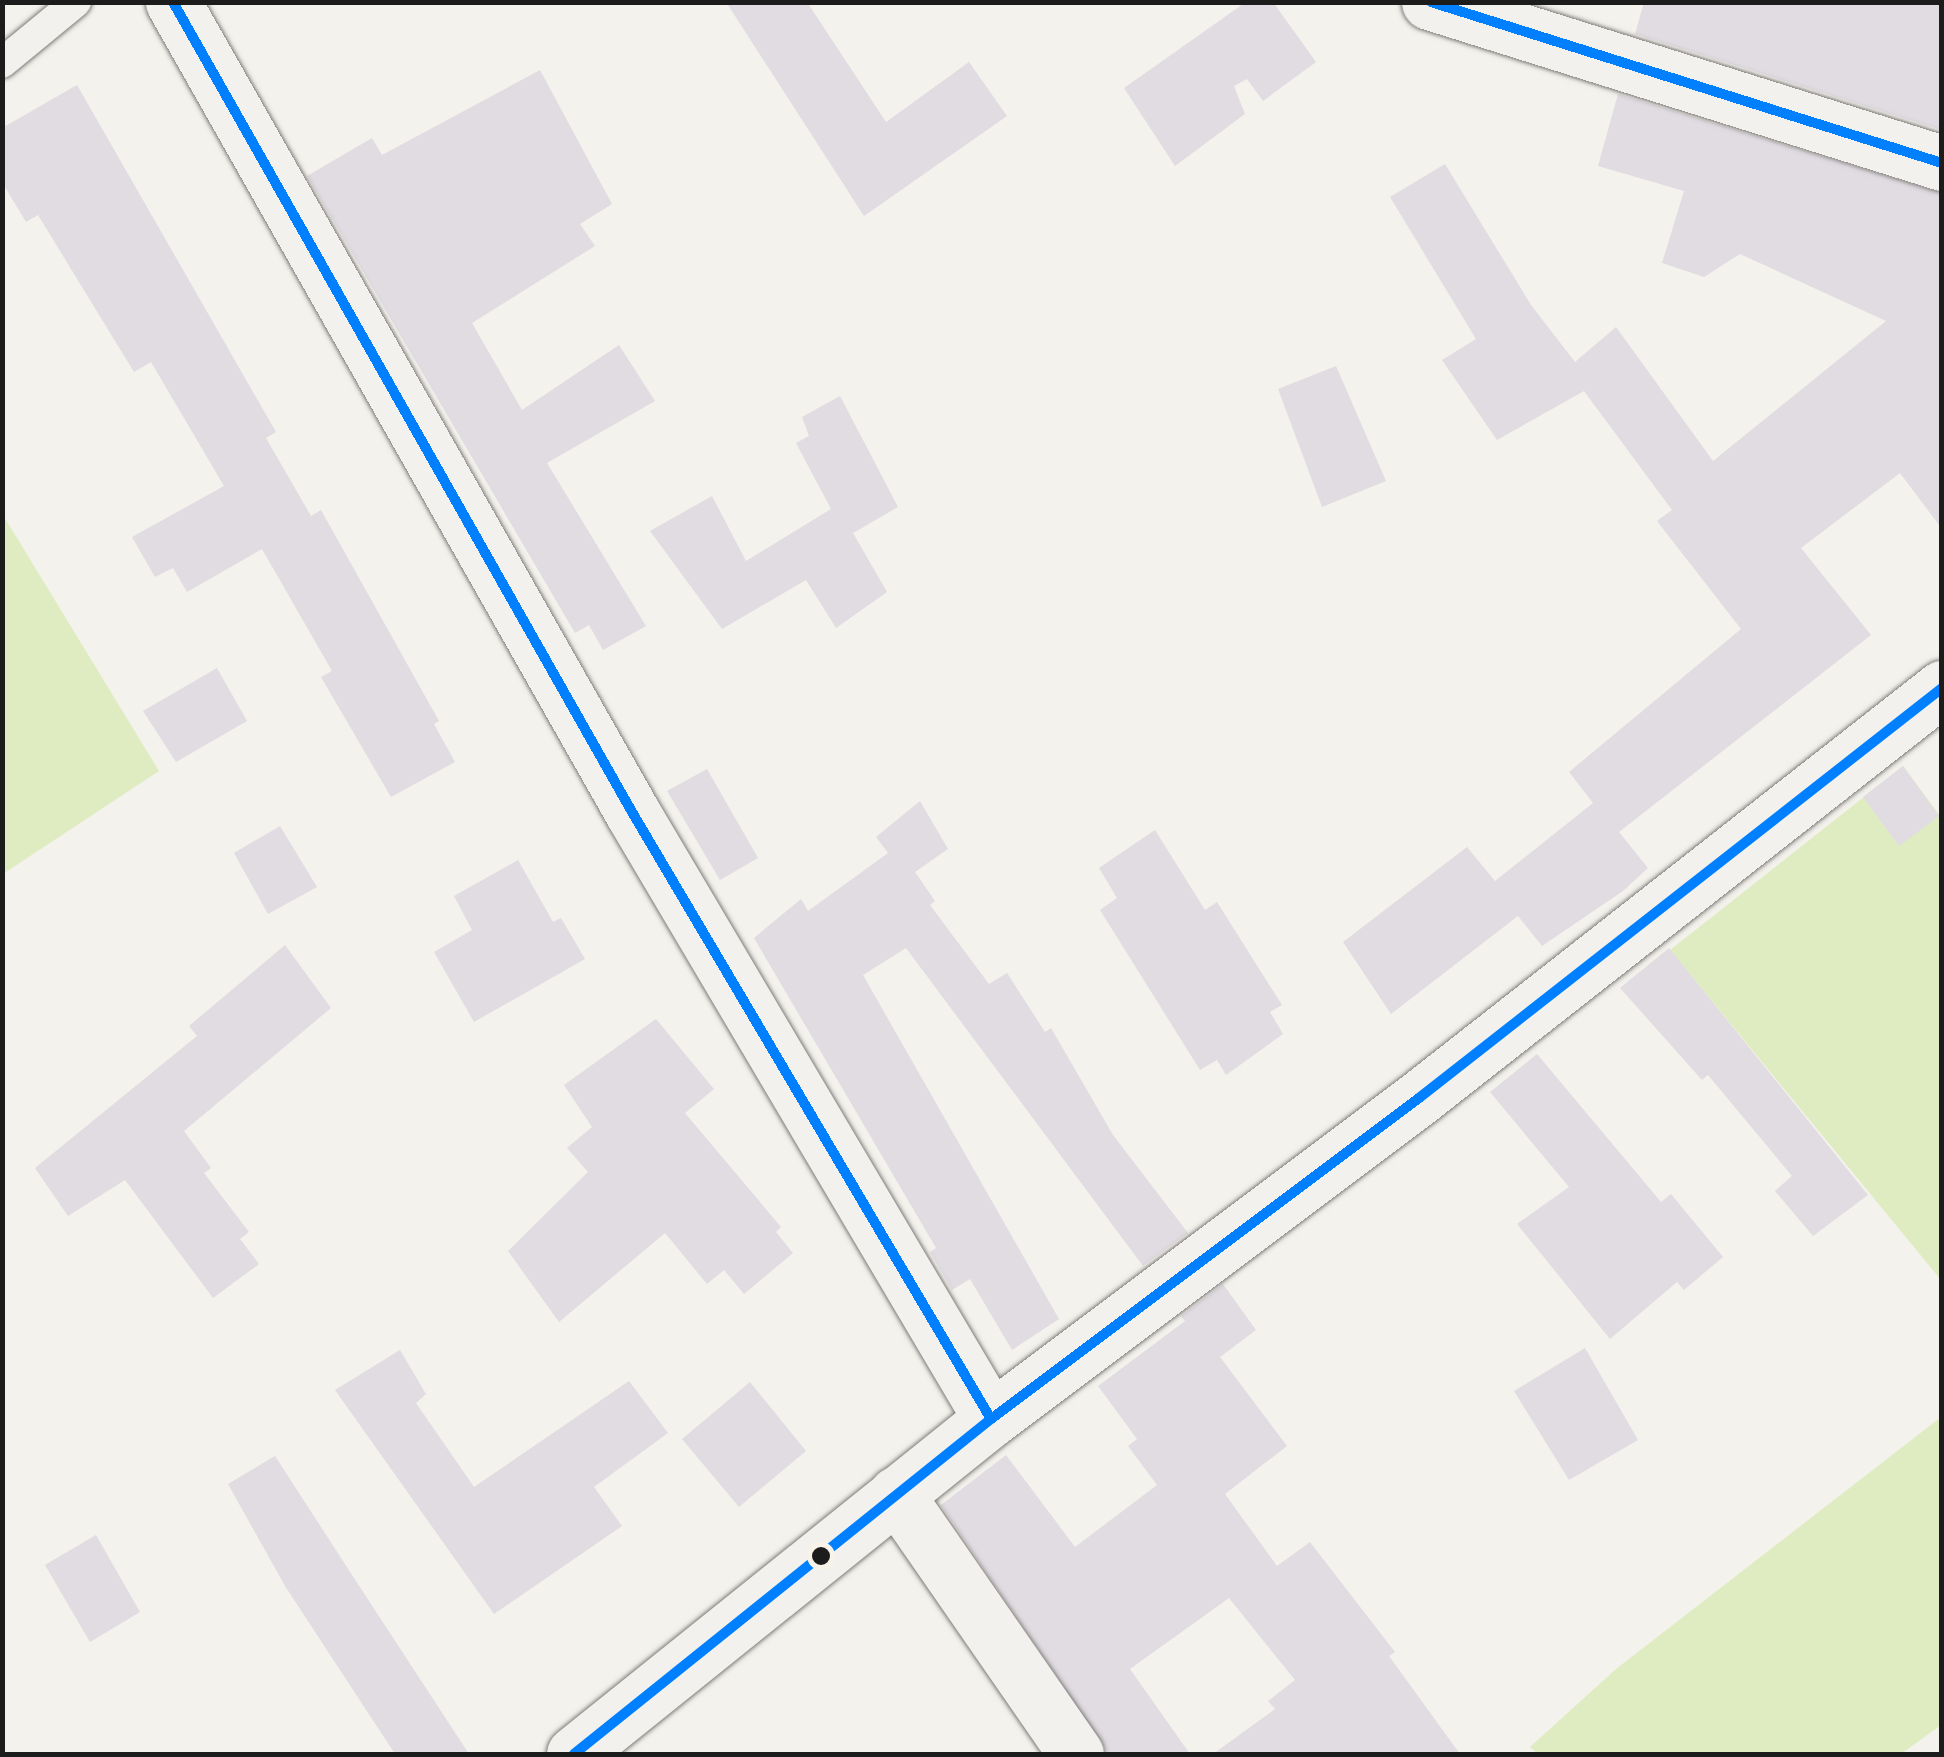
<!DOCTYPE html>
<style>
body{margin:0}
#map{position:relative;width:1944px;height:1757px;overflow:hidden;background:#f4f2ec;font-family:"Comic Neue",sans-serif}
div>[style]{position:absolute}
.green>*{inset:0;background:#dfecc2}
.building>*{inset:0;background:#e1dbe2}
.roads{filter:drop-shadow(0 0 2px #7d7c7a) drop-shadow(0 0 2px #7d7c7a)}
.service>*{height:30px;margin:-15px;padding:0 15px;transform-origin:15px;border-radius:15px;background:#f2f1ed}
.minor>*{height:55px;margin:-27.5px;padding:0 27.5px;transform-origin:27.5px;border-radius:27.5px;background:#f2f1ed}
.tertiary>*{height:55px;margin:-27.5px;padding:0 27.5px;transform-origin:27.5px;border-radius:27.5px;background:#f2f1ed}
.bus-1>*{height:10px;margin:-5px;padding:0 5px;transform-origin:5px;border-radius:5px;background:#0080ff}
.dots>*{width:28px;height:28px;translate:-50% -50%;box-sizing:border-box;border:5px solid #f7f3e8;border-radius:50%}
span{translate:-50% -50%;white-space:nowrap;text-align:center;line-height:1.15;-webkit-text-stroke:8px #f7f3e8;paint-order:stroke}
.frame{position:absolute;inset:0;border:5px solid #1c1c1c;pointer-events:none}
</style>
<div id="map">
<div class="green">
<div style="clip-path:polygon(3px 515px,159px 771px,3px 874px,2px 874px)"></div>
<div style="clip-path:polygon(1903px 766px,1941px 817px,1941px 1280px,1670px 950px)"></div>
<div style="clip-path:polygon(1941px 1417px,1941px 1725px,1901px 1754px,1538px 1754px,1530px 1747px,1616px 1669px)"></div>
</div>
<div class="building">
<div style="clip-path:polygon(726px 2px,807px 2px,886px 122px,969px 62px,1007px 116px,864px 216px)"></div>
<div style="clip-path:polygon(1246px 2px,1273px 2px,1316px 62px,1263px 101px,1247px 79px,1234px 86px,1245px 114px,1175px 166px,1124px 88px)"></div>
<div style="clip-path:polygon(1644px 2px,1942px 2px,1942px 130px,1635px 34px)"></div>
<div style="clip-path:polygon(540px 70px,612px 204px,580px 224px,595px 246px,472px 323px,522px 410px,619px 345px,655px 401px,547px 463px,646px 626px,603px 650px,589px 625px,575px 633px,307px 176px,372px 138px,382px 155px)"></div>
<div style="clip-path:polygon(77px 85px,276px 432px,266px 438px,311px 516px,321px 510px,439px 721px,434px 724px,455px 762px,391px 797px,321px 677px,332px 671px,262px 549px,187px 592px,173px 568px,155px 577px,132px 537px,224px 486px,151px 362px,134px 372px,38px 215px,26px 222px,2px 182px,2px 128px)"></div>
<div style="clip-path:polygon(1618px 94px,1942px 193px,1942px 529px,1900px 473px,1801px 548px,1871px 635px,1619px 832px,1648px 868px,1623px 891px,1542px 946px,1518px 916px,1391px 1014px,1343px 942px,1467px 847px,1495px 881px,1593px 803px,1569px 772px,1741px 629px,1657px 521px,1672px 510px,1584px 391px,1497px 440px,1442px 360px,1476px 339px,1390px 197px,1445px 164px,1531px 305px,1575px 362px,1616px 327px,1713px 461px,1886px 321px,1740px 254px,1704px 277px,1662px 263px,1684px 191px,1598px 166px)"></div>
<div style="clip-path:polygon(1336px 366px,1386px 481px,1322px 507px,1278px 389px)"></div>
<div style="clip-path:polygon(840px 396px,898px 507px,853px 533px,887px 592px,836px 628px,806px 580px,722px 629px,650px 531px,712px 496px,746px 561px,831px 509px,796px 443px,809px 436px,802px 417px)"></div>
<div style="clip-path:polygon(217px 668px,247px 721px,176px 762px,143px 711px)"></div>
<div style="clip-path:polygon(1903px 766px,1939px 816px,1899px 846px,1863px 797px)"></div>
<div style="clip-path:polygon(707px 769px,758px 858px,720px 880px,667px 791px)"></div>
<div style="clip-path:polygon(920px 801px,948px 849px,915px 872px,935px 901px,930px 905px,989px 984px,1007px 973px,1045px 1032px,1051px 1028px,1113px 1135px,1188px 1233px,1143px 1266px,906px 948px,863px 975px,1059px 1319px,1012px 1350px,970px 1279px,952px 1290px,930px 1252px,936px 1248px,754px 938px,801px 899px,808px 911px,888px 853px,876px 837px)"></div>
<div style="clip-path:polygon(280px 826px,317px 887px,268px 914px,234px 853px)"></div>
<div style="clip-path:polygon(1155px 830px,1205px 910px,1217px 902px,1282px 1005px,1270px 1012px,1283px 1034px,1226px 1075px,1217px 1060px,1200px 1070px,1100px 910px,1117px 898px,1099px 868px)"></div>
<div style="clip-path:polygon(518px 860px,553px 922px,561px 918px,585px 959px,474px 1022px,434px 952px,472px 930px,454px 896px)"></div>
<div style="clip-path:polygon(285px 945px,331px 1008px,184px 1131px,211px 1168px,204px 1173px,249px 1232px,240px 1239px,259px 1264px,213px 1298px,125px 1180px,68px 1216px,35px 1168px,197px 1036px,189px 1026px)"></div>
<div style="clip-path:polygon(1669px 948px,1868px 1195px,1813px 1236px,1775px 1191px,1792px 1176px,1708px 1075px,1702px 1080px,1620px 988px)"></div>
<div style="clip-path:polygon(656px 1019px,714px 1089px,685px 1113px,781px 1227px,776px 1232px,793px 1253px,744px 1294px,724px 1270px,707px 1284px,665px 1233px,559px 1322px,508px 1251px,588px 1172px,567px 1148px,592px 1127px,564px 1085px)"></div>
<div style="clip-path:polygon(1537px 1054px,1661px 1202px,1671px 1194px,1723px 1257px,1684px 1290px,1677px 1282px,1610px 1339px,1517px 1224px,1569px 1187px,1490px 1092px)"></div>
<div style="clip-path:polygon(1223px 1284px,1256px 1330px,1220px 1357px,1287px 1446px,1225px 1494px,1277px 1566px,1310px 1542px,1395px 1652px,1389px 1656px,1460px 1754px,1213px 1754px,1275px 1709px,1268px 1701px,1295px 1680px,1229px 1598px,1130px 1669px,1190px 1754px,1109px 1754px,941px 1505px,1006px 1455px,1075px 1547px,1157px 1485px,1128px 1446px,1137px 1439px,1098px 1386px,1185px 1321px,1181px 1316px)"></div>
<div style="clip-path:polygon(1585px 1348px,1638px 1440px,1569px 1480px,1514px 1391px)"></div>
<div style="clip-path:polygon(400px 1350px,426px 1394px,416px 1403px,474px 1487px,629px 1381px,668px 1433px,594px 1487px,622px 1526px,494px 1614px,335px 1390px)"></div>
<div style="clip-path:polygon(750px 1382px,806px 1451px,739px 1507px,682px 1439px)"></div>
<div style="clip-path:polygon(275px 1456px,354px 1578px,469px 1754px,395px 1754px,285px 1586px,228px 1484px)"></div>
<div style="clip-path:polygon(96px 1535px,140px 1612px,90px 1642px,45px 1565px)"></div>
</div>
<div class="roads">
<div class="service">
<div style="left:2px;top:63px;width:96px;rotate:-39.5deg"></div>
</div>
<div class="minor">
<div style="left:896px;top:1494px;width:316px;rotate:55.3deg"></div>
</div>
<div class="tertiary">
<div style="left:173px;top:2px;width:931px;rotate:60.46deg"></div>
<div style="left:632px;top:812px;width:705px;rotate:59.4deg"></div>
<div style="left:1429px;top:2px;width:538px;rotate:17.42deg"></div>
<div style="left:574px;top:1754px;width:535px;rotate:-38.78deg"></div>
<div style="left:991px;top:1419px;width:535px;rotate:-36.87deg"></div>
<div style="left:1419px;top:1098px;width:665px;rotate:-38.09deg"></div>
</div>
</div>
<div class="bus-1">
<div style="left:173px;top:2px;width:931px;rotate:60.46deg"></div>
<div style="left:632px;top:812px;width:705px;rotate:59.4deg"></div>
<div style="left:1431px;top:2px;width:536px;rotate:17.49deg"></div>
<div style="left:574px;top:1754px;width:535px;rotate:-38.78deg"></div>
<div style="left:991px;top:1419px;width:535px;rotate:-36.87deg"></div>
<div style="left:1419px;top:1098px;width:665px;rotate:-38.09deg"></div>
</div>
<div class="dots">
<div style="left:821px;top:1556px;background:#1c1c1c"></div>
</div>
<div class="frame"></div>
</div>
